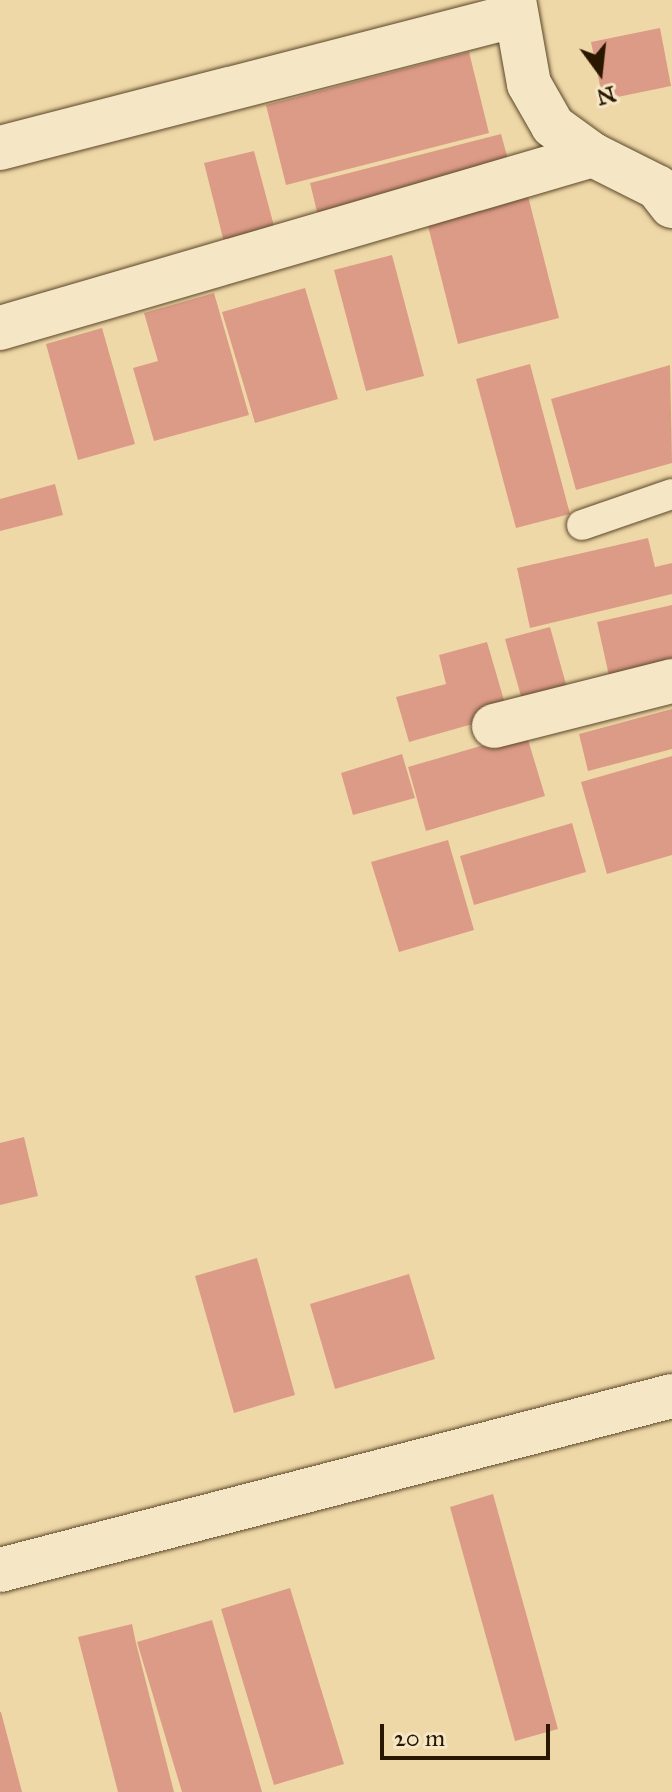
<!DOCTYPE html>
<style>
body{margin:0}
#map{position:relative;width:672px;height:1792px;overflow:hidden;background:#efd8a7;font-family:"IM FELL Great Primer",serif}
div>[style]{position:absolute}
.building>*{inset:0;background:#dc9b86}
.roads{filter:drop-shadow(0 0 2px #5b472a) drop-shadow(0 0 2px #5b472a)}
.service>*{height:30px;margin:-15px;padding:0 15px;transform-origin:15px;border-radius:15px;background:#f5e6c6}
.minor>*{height:44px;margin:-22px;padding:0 22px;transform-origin:22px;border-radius:22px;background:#f5e6c6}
.tertiary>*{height:44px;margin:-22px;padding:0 22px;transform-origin:22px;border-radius:22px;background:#f5e6c6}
span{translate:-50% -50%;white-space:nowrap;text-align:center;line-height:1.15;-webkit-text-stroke:6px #f5e6c6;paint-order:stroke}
.north{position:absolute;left:560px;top:32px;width:80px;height:80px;-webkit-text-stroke:6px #f5e6c6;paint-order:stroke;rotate:165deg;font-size:22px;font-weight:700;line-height:32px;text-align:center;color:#2a1700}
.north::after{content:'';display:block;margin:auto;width:28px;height:36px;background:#2a1700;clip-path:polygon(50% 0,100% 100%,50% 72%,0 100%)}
.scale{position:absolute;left:380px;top:1724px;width:170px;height:36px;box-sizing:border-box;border:4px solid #2a1700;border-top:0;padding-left:10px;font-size:24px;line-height:28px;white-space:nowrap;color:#2a1700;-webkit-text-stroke:6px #f5e6c6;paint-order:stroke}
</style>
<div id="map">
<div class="building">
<div style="clip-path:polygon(660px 28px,671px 86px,603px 100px,591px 42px)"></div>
<div style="clip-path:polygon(469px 52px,489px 133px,286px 185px,266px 105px)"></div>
<div style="clip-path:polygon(501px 134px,512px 174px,320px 224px,310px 183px)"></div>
<div style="clip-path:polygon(254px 151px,274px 226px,258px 230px,261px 241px,226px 250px,204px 163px)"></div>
<div style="clip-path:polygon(528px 196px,559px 318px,458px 344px,427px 222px)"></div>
<div style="clip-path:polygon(392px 255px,424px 376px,366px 391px,334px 270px)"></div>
<div style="clip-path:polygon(305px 288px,338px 399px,255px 423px,222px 312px)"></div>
<div style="clip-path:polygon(214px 293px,249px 415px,154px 441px,133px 368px,158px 361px,144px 313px)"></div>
<div style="clip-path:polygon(102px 328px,135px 444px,78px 460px,46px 344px)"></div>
<div style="clip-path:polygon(530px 364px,570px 514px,516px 528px,476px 379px)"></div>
<div style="clip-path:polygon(670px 365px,672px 463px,576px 490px,551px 399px)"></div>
<div style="clip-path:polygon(55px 484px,63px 515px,0 531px,0 499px)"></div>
<div style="clip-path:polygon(648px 538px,655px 567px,672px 563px,672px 594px,530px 628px,517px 568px)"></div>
<div style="clip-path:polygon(672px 605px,672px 675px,612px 689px,597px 622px)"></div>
<div style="clip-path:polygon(550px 627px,569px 695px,524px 707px,505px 639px)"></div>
<div style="clip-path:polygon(487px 642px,508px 714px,409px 742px,396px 697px,446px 684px,439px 655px)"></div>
<div style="clip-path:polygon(672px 709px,672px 749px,588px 771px,579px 734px)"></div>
<div style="clip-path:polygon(526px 733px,545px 796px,426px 831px,408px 767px)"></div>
<div style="clip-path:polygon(402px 754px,415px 798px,353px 815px,341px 773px)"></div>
<div style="clip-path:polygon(672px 756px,672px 855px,607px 874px,581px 782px)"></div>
<div style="clip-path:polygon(572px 823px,586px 872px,474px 905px,460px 856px)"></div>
<div style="clip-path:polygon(448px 840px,474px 930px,399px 952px,371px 862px)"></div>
<div style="clip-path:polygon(24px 1137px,38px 1196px,0 1205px,0 1143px)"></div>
<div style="clip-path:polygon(257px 1258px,295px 1395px,234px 1413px,195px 1276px)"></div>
<div style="clip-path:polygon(409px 1274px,435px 1359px,335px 1389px,310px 1304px)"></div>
<div style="clip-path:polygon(493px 1494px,558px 1729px,515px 1741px,450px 1507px)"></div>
<div style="clip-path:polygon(290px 1588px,344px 1764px,274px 1785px,221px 1609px)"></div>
<div style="clip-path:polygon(212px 1620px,262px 1792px,182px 1792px,137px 1642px)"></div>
<div style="clip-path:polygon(132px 1624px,136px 1643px,174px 1792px,118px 1792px,78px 1637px)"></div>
<div style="clip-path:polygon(0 1712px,1px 1712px,22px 1792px,0 1792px)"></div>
</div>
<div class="roads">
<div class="service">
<div style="left:582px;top:525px;width:95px;rotate:-19deg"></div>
</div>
<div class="minor">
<div style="left:514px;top:0;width:85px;rotate:79.9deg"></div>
<div style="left:529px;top:84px;width:48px;rotate:60.3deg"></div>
<div style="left:553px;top:126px;width:49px;rotate:35.9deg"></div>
<div style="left:593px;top:155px;width:72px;rotate:26.6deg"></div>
<div style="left:657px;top:187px;width:24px;rotate:52deg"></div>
<div style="left:0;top:148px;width:530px;rotate:-14.43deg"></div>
<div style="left:0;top:328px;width:618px;rotate:-16.26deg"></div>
<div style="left:494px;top:726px;width:184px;rotate:-14.2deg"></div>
</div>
<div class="tertiary">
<div style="left:0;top:1570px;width:694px;rotate:-14.52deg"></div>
</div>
</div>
<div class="north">N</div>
<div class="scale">20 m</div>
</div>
